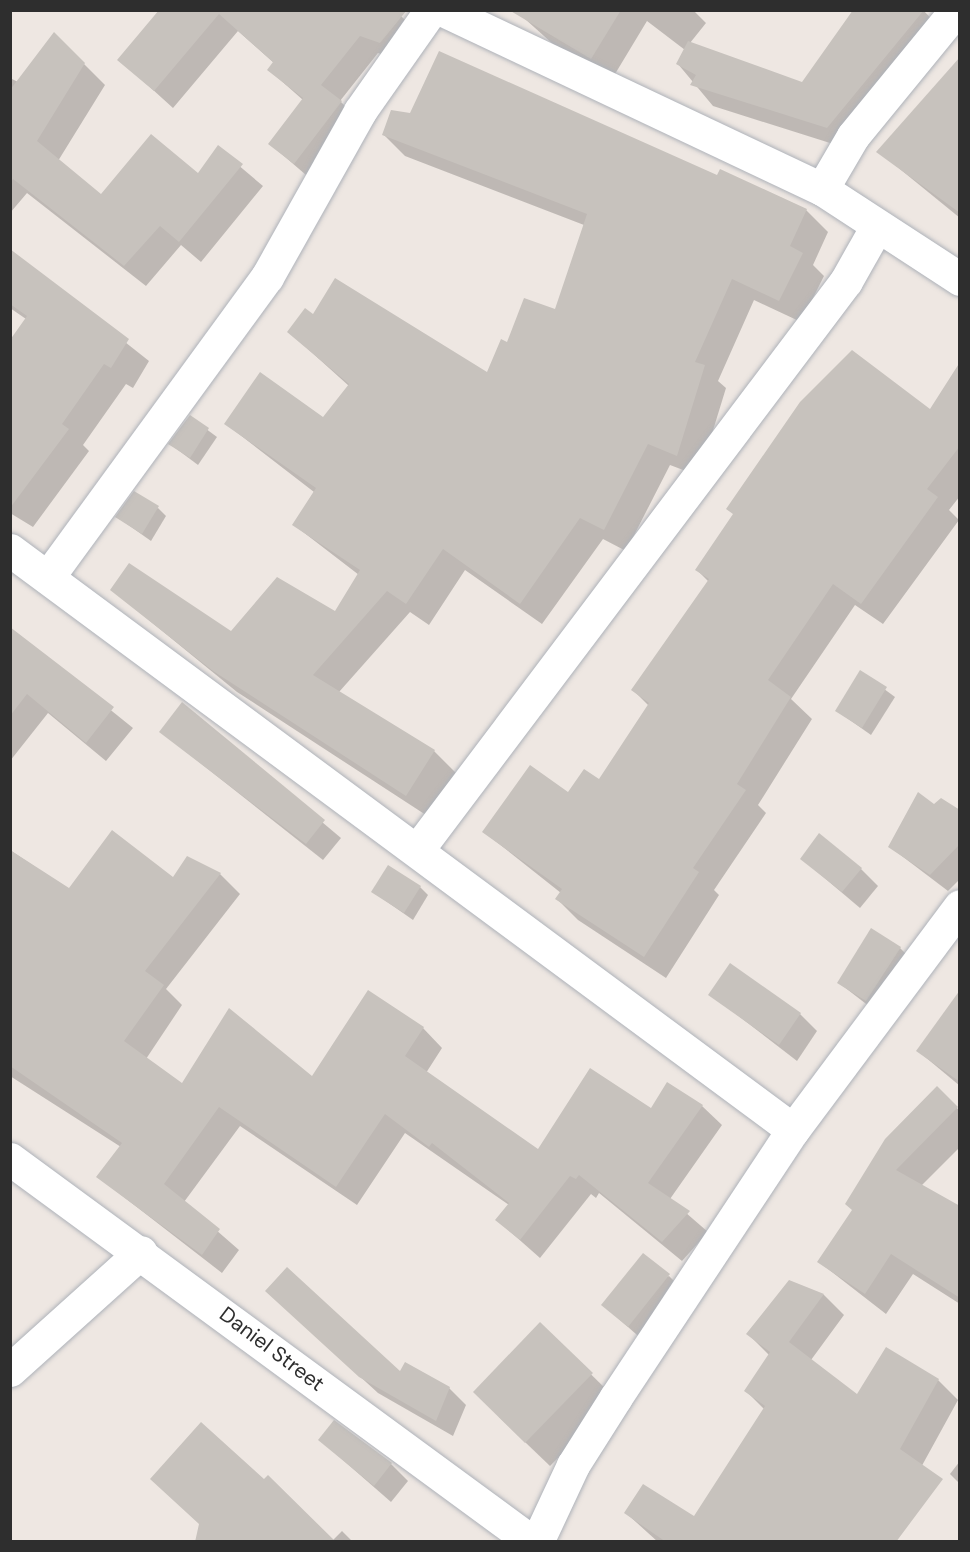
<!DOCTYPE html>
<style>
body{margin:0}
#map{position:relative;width:970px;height:1552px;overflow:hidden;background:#eee7e2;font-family:"DM Sans",sans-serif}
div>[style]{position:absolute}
.shadow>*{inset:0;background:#0003}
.building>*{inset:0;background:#c7c2bd}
.roads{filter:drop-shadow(0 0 2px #aeb2b9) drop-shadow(0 0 2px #aeb2b9)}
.minor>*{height:33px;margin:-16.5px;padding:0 16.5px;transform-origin:16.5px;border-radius:16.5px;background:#fff}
.tertiary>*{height:33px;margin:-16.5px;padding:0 16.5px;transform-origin:16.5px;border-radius:16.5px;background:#fff}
span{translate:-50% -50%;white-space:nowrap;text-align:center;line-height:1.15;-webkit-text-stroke:6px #fff;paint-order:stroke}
.street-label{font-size:21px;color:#2e2e2e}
.frame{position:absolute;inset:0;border:12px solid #2e2e2e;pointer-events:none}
</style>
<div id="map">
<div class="shadow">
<div style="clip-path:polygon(161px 10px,395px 10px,420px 35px,399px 60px,378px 53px,340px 101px,359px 120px,313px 181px,270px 144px,303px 100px,269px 70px,274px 63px,238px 31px,173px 108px,120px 60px)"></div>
<div style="clip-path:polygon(515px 10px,693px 10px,706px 23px,690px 43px,803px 84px,923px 10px,945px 33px,849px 149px,713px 106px,678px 64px,685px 50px,647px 21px,612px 79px,554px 45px)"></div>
<div style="clip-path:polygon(960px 59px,960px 218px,879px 152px)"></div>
<div style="clip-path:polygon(84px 64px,105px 85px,58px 161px,101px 196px,198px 175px,218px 148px,263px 186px,201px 262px,181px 245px,146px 286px,27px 193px,10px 213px,10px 78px,18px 82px)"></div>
<div style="clip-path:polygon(383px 134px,718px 177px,806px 210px,828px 232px,813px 265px,824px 276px,801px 322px,754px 300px,718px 381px,726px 388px,699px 476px,670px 465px,626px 551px,603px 539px,542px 624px,465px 570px,429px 625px,410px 612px,339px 692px,434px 751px,456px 773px,429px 817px,237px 692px,112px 590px,231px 633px,335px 613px,359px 575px,294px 525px,314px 492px,226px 424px,323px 419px,349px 386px,289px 332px,314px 316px,488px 375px,508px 344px,556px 311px,584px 225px,405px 156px)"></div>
<div style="clip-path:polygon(10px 251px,149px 361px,133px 388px,126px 384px,83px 445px,89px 451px,33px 527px,10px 513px,10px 343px,26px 319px,10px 308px)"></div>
<div style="clip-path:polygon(960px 365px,960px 496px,949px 510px,959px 520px,883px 624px,855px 605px,791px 699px,812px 719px,758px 805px,766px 813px,714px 890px,719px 895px,666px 978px,578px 920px,557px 899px,561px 893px,484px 832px,599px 781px,649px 706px,633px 690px,709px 582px,697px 570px,930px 411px)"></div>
<div style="clip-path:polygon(190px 417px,217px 437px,198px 465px,170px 444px)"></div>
<div style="clip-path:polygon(158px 508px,166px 516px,151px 541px,117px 517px)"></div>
<div style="clip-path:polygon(10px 629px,133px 728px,106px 761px,48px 713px,10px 761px)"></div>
<div style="clip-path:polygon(861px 672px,895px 697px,871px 735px,837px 711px)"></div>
<div style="clip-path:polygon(182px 704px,341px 838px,323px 860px,161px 732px)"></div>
<div style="clip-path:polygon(934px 806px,960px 811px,960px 879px,948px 891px,890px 847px)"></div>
<div style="clip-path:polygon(10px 850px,69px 890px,173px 880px,188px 858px,220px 874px,240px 894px,166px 989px,182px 1005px,146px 1059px,182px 1085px,312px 1078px,423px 1028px,442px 1048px,426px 1073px,538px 1151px,651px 1110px,702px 1106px,722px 1125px,670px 1199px,708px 1232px,682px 1261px,599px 1193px,596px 1198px,591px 1194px,540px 1258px,497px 1220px,509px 1205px,405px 1133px,357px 1205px,240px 1126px,184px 1202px,239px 1250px,222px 1273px,98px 1177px,121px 1147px,10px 1076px)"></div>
<div style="clip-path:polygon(802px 859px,861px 869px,878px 886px,860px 908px)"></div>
<div style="clip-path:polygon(420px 887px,428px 895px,413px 920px,373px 892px)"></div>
<div style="clip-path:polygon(900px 948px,917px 965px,883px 1017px,839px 983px)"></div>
<div style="clip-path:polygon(960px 991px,960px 1086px,918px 1051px)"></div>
<div style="clip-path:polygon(710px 994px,800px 1014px,817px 1031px,797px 1061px)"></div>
<div style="clip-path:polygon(937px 1089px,960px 1111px,960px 1147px,921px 1186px,960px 1208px,960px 1304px,913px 1274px,886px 1314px,819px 1262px)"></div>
<div style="clip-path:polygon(669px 1276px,685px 1292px,645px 1342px,603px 1305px)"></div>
<div style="clip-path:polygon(789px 1282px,824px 1295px,844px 1315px,811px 1360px,857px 1396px,938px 1380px,958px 1400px,880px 1542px,658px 1542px,626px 1513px,694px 1518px,765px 1410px,746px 1391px,770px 1356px,748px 1334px)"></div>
<div style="clip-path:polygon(284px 1307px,401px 1373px,449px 1388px,466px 1405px,453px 1436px,378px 1393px)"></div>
<div style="clip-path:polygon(540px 1324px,616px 1399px,550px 1466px,499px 1417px)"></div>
<div style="clip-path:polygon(320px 1440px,391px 1464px,408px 1481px,391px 1502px)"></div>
<div style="clip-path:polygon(960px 1461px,960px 1484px,950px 1474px)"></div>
<div style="clip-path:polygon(152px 1479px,333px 1540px,342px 1531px,353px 1542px,196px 1542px,201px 1525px)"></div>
</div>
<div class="building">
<div style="clip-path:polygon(159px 10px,407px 10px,380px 43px,360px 36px,321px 85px,342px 101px,294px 164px,268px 144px,303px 98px,267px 70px,273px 62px,219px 14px,154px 91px,117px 60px)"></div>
<div style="clip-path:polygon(509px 10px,621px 10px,591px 59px)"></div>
<div style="clip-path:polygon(853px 10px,924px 10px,827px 128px,690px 85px,696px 75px,676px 64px,688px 41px,802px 82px)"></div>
<div style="clip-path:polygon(54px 32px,85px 63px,37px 141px,101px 194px,151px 134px,198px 173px,218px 145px,243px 164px,179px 242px,160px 226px,124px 266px,13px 179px,10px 184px,10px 90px)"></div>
<div style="clip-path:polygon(439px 51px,717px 175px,720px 169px,807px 209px,790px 246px,803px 253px,779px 301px,732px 279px,695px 362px,705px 365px,677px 456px,648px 444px,604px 530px,580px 518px,520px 604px,443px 549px,406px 604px,387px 591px,313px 675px,435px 750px,406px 796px,213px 671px,110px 590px,129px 563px,231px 631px,277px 577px,335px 611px,360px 570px,292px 525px,316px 488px,224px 424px,260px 372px,323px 417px,349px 384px,287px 332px,305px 308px,313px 314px,335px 278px,487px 372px,501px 339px,507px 342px,524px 298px,555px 309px,587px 214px,382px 135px,391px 110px,410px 113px)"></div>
<div style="clip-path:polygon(960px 57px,960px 213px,876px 152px)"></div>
<div style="clip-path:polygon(10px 249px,129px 339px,111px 368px,104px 364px,62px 424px,69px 429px,10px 508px,10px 340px,27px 316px,10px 304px)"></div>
<div style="clip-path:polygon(852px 350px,930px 409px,960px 362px,960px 446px,927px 489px,938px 497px,861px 604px,833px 584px,768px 680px,791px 697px,737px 784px,746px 790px,693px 868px,699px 872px,644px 957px,555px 899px,562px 889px,482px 832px,530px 765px,568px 792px,584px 769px,599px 779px,649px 703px,631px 690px,709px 579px,695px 570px,733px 514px,726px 509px,800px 402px)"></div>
<div style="clip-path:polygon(190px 415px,209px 428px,190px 458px,168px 444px)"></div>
<div style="clip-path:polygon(134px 491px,159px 506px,142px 534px,115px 517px)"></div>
<div style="clip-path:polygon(10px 627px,114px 707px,86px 743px,27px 694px,10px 716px)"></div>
<div style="clip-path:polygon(860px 670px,887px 687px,862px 728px,835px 711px)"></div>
<div style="clip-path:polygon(182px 702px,325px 820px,306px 844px,159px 732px)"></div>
<div style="clip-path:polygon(918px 792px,934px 804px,941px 798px,960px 810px,960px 844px,930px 875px,888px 847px)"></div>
<div style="clip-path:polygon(112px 830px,173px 877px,187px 856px,221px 873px,145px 971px,164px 985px,124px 1041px,182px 1083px,229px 1008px,312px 1076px,368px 990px,424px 1027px,405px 1056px,538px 1149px,590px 1068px,651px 1108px,667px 1082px,703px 1105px,648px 1183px,690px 1211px,662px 1242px,579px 1175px,576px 1179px,570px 1176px,520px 1240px,495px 1220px,509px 1203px,432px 1143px,429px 1147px,385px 1114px,336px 1187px,219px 1107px,164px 1184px,220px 1229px,202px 1255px,96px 1177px,122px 1143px,10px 1066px,10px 850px,69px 888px)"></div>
<div style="clip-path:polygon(819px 833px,862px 868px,842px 892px,800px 859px)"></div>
<div style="clip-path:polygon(388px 865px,421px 886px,404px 913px,371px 892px)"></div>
<div style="clip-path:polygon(871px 928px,901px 947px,866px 1001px,837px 983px)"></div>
<div style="clip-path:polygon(730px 963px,801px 1013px,779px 1045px,708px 995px)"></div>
<div style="clip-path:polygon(960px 990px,960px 1082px,916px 1051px)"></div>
<div style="clip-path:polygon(937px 1086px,958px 1107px,896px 1170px,960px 1206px,960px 1298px,891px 1254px,865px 1294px,817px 1262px,852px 1210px,845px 1204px,885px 1139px)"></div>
<div style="clip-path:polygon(643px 1253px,670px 1274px,628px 1327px,601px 1305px)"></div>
<div style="clip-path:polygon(287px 1267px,400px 1371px,405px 1362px,450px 1387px,436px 1421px,359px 1377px,265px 1291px)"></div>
<div style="clip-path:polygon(789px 1280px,824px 1294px,789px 1342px,857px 1394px,886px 1347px,939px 1379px,900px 1449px,943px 1479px,896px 1542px,666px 1542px,624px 1513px,643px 1484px,694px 1516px,765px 1406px,744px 1391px,770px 1352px,746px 1334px)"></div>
<div style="clip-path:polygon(540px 1322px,593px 1373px,525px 1443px,473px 1392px)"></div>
<div style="clip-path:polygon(334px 1420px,392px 1463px,374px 1486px,318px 1440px)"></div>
<div style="clip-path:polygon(201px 1422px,264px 1479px,268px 1475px,336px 1542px,195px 1542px,199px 1524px,150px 1479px)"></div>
</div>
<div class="roads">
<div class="minor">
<div style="left:443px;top:10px;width:419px;rotate:25.3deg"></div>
<div style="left:822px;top:189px;width:165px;rotate:33.1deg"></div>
<div style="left:822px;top:189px;width:61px;rotate:-59.7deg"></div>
<div style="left:853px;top:136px;width:163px;rotate:-50.7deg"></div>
<div style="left:10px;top:550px;width:974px;rotate:36.53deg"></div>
<div style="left:48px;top:577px;width:371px;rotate:-53.9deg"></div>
<div style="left:267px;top:277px;width:190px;rotate:-60.7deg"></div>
<div style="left:360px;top:111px;width:123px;rotate:-54.9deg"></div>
<div style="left:418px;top:849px;width:711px;rotate:-53deg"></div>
<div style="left:846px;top:281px;width:63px;rotate:-60.6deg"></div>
<div style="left:10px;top:1159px;width:647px;rotate:36.27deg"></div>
<div style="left:10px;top:1370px;width:176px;rotate:-42deg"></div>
</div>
<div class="tertiary">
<div style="left:537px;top:1542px;width:85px;rotate:-64.9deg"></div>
<div style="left:573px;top:1465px;width:80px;rotate:-57.7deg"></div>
<div style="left:616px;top:1397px;width:320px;rotate:-56.5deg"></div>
<div style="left:793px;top:1130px;width:279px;rotate:-53.3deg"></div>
</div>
</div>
<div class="street-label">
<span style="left:272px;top:1349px;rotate:37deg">Daniel Street</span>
</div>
<div class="frame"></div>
</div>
